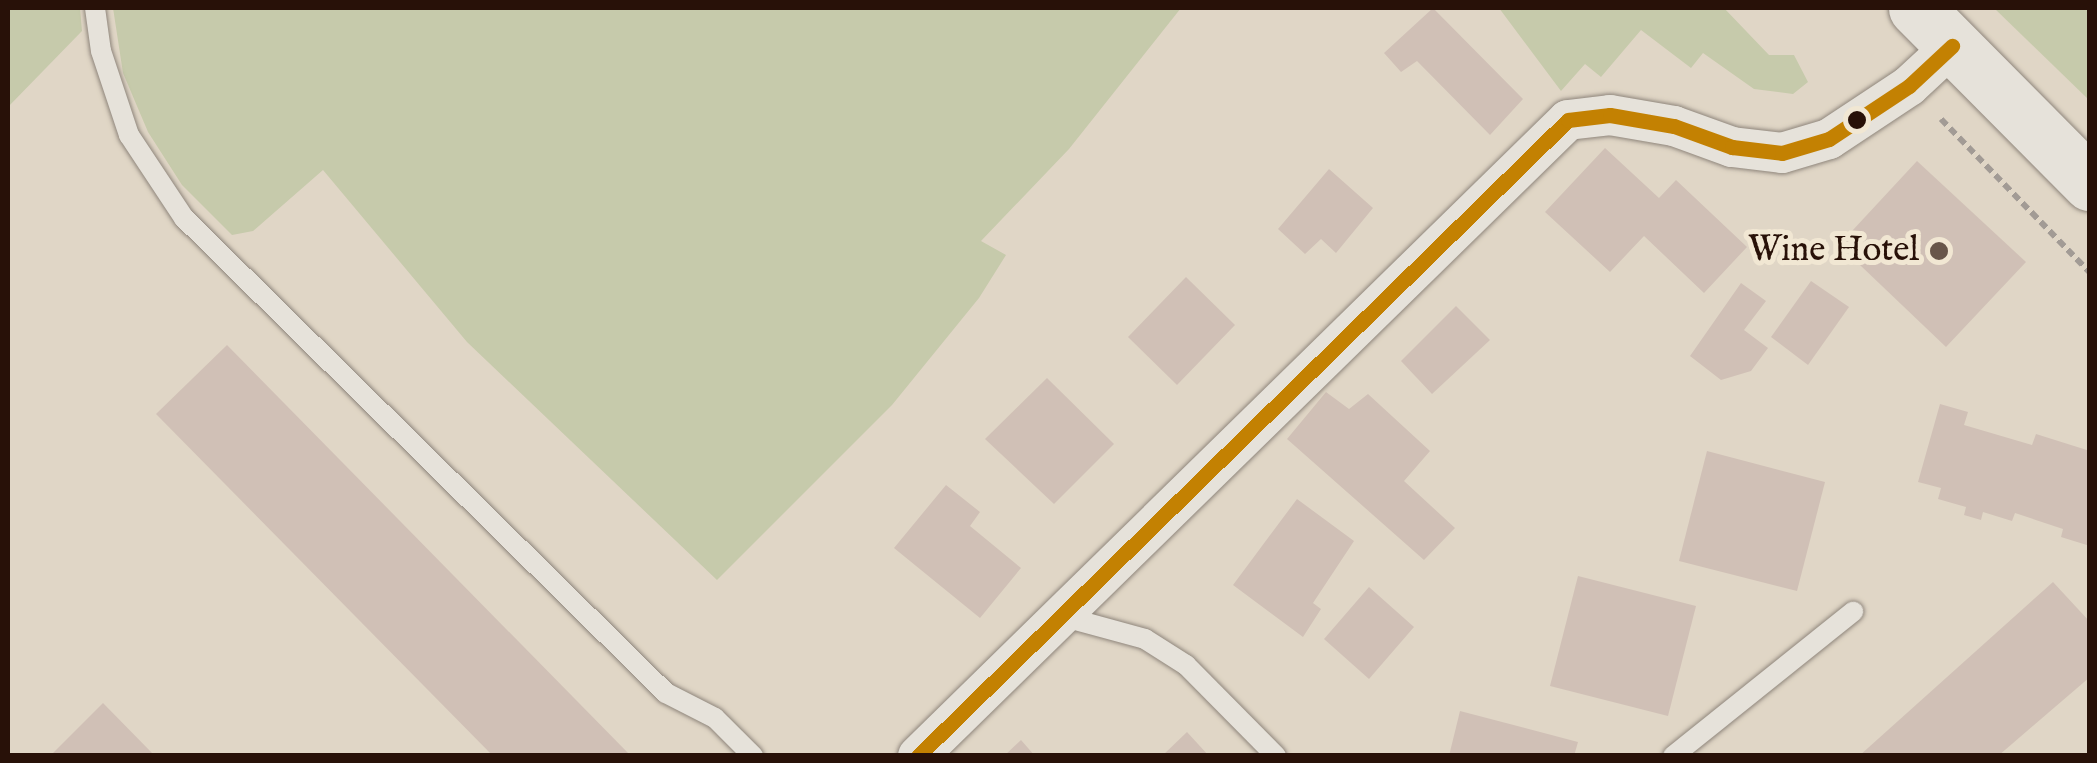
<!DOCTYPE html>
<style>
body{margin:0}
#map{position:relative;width:2097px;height:763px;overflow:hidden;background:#e0d6c6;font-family:"IM FELL English",serif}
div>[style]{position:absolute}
.green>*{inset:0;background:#c6caab}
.building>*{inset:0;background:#d0c0b6}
.path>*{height:6px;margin-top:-3px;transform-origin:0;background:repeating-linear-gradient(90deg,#a29b95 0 8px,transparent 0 13px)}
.roads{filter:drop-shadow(0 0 2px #8f867c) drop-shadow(0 0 2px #8f867c)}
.service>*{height:20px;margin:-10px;padding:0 10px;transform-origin:10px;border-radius:10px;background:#e6e2da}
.minor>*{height:40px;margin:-20px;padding:0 20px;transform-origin:20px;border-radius:20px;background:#e6e2da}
.secondary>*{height:55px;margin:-27.5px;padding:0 27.5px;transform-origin:27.5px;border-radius:27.5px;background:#e6e2da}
.bus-1>*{height:15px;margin:-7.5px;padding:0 7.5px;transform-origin:7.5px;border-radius:7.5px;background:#c38102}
.dots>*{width:28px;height:28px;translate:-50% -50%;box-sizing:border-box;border:5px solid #f1e7d3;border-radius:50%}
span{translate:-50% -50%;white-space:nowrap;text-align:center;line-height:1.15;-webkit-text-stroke:10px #f1e7d3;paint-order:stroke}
.poi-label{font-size:35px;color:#281108}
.right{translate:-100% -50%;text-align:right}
.frame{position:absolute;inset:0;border:10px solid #281108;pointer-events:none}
</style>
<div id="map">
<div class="green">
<div style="clip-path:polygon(8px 8px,80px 8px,82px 31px,8px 107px)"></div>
<div style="clip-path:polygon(113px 8px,1181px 8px,1069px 149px,981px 241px,1006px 255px,979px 298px,892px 405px,717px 580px,467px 342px,323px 170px,253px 231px,232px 235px,182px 185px,148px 132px,123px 73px)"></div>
<div style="clip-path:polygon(1499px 8px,1724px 8px,1769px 55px,1794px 55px,1808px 82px,1793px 94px,1754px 89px,1703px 53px,1691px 68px,1641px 30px,1601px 77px,1585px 64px,1561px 91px)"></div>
<div style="clip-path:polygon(1994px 8px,2089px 8px,2089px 100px)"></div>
</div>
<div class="building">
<div style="clip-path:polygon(1433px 8px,1523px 99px,1490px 135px,1417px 61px,1401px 72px,1384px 53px)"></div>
<div style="clip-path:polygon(1605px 148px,1659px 198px,1676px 180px,1747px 247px,1704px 293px,1644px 236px,1610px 272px,1545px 212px)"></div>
<div style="clip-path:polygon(1917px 161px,2026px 262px,1946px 347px,1839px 245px)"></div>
<div style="clip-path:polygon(1329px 169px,1373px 208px,1336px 253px,1321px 239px,1305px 254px,1278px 229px)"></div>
<div style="clip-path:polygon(1186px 277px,1235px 325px,1177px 385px,1128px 337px)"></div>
<div style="clip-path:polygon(1811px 281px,1849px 307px,1808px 365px,1771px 337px)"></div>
<div style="clip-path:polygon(1741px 283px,1766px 301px,1744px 330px,1768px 348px,1751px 371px,1721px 380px,1690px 356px)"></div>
<div style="clip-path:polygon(1456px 306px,1490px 340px,1432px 394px,1401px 361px)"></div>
<div style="clip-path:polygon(227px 345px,631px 756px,493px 756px,156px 414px)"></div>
<div style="clip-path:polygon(1047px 378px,1114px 444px,1054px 504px,985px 439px)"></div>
<div style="clip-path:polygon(1326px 392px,1349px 409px,1368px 394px,1430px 451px,1404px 481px,1455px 528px,1424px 560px,1287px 439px)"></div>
<div style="clip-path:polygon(1940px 404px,1968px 412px,1964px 425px,2032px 445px,2036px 434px,2090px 451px,2090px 546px,2061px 537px,2063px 529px,2015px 513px,2012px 521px,1983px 512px,1981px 520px,1964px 515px,1966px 507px,1938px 499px,1941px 488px,1918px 482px)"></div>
<div style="clip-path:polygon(1707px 451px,1825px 482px,1797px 591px,1679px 561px)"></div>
<div style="clip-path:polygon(946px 485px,980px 512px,970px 526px,1021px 568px,980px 618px,894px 548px)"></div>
<div style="clip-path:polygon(1297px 499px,1354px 541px,1313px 603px,1321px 609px,1303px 637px,1233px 585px)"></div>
<div style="clip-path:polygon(1578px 576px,1696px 606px,1668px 716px,1550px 686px)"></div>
<div style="clip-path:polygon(2053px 582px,2090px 622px,2090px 677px,1998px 756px,1859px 756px)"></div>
<div style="clip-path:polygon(1369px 587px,1414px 627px,1369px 679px,1324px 639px)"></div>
<div style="clip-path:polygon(103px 703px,155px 756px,50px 756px)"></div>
<div style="clip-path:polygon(1460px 711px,1578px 742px,1574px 756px,1449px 756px)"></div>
<div style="clip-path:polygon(1187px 732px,1209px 756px,1162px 756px)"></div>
<div style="clip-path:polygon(1021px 740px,1035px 756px,1004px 756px)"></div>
</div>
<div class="path">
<div style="left:1941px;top:119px;width:214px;rotate:45.9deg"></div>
</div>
<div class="roads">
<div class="service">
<div style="left:95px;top:8px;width:43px;rotate:82.1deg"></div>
<div style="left:101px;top:51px;width:89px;rotate:71.6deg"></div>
<div style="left:129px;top:135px;width:100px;rotate:56.5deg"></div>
<div style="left:184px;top:218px;width:677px;rotate:44.58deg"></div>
<div style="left:666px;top:693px;width:55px;rotate:27deg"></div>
<div style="left:715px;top:718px;width:54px;rotate:45deg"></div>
<div style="left:1061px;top:616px;width:87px;rotate:15.3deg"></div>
<div style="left:1145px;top:639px;width:49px;rotate:32.4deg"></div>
<div style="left:1186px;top:665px;width:128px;rotate:45.3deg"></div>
<div style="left:1673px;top:756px;width:231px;rotate:-38.7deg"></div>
</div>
<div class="minor">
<div style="left:918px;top:756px;width:909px;rotate:-44.38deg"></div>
<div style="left:1568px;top:120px;width:42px;rotate:-6.8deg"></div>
<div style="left:1610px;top:115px;width:65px;rotate:9.8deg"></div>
<div style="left:1674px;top:126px;width:62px;rotate:19.9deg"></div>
<div style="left:1732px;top:147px;width:50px;rotate:6.8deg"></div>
<div style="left:1782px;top:153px;width:49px;rotate:-16.6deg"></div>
<div style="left:1829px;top:139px;width:96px;rotate:-33.5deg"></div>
<div style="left:1909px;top:86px;width:59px;rotate:-42.9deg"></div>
</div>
<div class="secondary">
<div style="left:1916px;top:8px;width:247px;rotate:45.2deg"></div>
</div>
</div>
<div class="bus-1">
<div style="left:918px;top:756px;width:909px;rotate:-44.38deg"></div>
<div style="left:1568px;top:120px;width:42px;rotate:-6.8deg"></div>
<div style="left:1610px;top:115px;width:65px;rotate:9.8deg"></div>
<div style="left:1674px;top:126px;width:62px;rotate:19.9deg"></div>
<div style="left:1732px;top:147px;width:50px;rotate:6.8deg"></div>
<div style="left:1782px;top:153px;width:49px;rotate:-16.6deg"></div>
<div style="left:1829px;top:139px;width:96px;rotate:-33.5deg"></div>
<div style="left:1909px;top:86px;width:59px;rotate:-42.9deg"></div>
</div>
<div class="dots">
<div style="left:1857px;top:120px;background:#281108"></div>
<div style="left:1939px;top:251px;background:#68564a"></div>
</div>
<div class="poi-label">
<span class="right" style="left:1919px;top:251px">Wine Hotel</span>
</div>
<div class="frame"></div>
</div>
